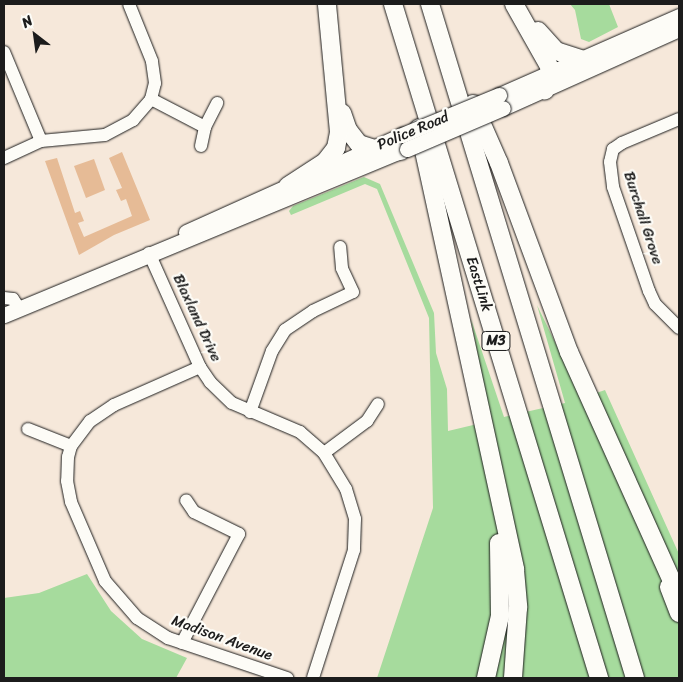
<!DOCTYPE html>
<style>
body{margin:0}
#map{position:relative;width:683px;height:682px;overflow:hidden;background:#f6e8da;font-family:Sriracha,sans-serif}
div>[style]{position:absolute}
.green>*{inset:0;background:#a6db9d}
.building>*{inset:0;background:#e6bb96}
.roads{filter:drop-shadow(0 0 1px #1c1c1c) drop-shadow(0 0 1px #1c1c1c)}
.minor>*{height:12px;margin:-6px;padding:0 6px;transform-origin:6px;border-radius:6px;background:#fdfcf7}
.major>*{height:15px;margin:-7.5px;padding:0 7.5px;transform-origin:7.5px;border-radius:7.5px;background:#fdfcf7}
.highway>*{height:18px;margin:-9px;padding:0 9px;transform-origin:9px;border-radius:9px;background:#fdfcf7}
.bridges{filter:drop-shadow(0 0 1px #1c1c1c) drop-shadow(0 0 1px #1c1c1c)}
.major-bridge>*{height:15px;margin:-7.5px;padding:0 7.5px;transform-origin:7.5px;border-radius:7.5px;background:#fdfcf7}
span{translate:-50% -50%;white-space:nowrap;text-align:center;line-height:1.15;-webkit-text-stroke:4.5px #fdfcf7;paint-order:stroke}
.shield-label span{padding:1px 4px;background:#fdfcf7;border:1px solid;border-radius:4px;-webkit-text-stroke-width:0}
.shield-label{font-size:14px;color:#1c1c1c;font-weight:700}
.street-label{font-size:15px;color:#1c1c1c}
.frame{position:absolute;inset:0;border:5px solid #1c1c1c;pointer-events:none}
.north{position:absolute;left:10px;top:10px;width:50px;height:50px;-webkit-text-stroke:4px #fdfcf7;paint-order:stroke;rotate:330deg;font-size:14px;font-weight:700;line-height:20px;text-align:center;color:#1c1c1c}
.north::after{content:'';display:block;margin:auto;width:18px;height:22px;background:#1c1c1c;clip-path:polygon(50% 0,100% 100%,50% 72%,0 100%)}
</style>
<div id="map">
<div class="green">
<div style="clip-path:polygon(570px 4px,609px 4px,618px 27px,589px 42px,581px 39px,575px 10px)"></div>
<div style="clip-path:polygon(364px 177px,380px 184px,434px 313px,436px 353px,447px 389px,448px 431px,490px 421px,471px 319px,504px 417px,565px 403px,537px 305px,582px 398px,605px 390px,679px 554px,679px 678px,377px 678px,433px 508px,429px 318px,377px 189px,365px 184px,291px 215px,289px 211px,293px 206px)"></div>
<div style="clip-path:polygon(87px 574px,111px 611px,142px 639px,187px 658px,176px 678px,4px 678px,4px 598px,39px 593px)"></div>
</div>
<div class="building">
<div style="clip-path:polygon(122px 152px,150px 220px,114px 235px,79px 255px,45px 161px,57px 158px,75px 213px,80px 211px,84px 221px,78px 223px,84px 237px,132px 216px,126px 199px,121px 201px,116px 190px,122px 188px,109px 158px)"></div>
<div style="clip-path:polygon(94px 159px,105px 190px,86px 198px,74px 166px)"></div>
</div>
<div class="roads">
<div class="minor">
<div style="left:4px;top:52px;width:96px;rotate:67.4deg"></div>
<div style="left:151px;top:99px;width:61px;rotate:27.4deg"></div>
<div style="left:679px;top:119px;width:62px;rotate:157.2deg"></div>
<div style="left:622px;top:143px;width:11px;rotate:146deg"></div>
<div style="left:613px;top:149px;width:13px;rotate:103deg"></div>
<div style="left:610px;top:162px;width:25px;rotate:83deg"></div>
<div style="left:613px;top:187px;width:110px;rotate:70.9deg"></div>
<div style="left:649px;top:291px;width:14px;rotate:65deg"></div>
<div style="left:655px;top:304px;width:34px;rotate:45deg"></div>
<div style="left:201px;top:146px;width:19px;rotate:-78deg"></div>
<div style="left:205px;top:127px;width:27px;rotate:-63deg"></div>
<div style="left:4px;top:158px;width:41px;rotate:-24.7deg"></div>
<div style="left:41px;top:141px;width:64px;rotate:-5.4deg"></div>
<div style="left:105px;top:135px;width:32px;rotate:-28deg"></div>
<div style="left:133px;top:120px;width:28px;rotate:-49deg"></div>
<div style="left:151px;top:99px;width:16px;rotate:-76deg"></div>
<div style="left:155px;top:83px;width:22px;rotate:-98deg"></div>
<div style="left:152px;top:61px;width:61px;rotate:-112deg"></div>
<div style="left:149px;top:253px;width:125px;rotate:65.9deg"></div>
<div style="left:200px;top:367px;width:18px;rotate:56deg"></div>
<div style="left:210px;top:382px;width:30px;rotate:44deg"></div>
<div style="left:232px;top:403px;width:74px;rotate:23.1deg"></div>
<div style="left:300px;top:432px;width:32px;rotate:41deg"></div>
<div style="left:324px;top:453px;width:42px;rotate:58.6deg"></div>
<div style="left:346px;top:489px;width:31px;rotate:73deg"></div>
<div style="left:355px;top:519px;width:31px;rotate:92deg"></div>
<div style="left:354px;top:550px;width:134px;rotate:107.8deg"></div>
<div style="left:4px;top:298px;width:9px;rotate:6deg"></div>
<div style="left:13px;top:299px;width:11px;rotate:56deg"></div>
<div style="left:200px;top:367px;width:94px;rotate:156.2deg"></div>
<div style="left:114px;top:405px;width:29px;rotate:146deg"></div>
<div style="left:90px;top:421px;width:31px;rotate:127deg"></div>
<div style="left:71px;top:446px;width:11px;rotate:105deg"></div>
<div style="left:68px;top:457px;width:24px;rotate:92deg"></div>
<div style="left:67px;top:481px;width:21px;rotate:79deg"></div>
<div style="left:71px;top:502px;width:86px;rotate:66.7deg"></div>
<div style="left:105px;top:581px;width:49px;rotate:49.1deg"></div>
<div style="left:137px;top:618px;width:37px;rotate:33deg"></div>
<div style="left:168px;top:638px;width:126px;rotate:18.6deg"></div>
<div style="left:250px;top:412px;width:65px;rotate:-70.2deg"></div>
<div style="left:272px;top:351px;width:25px;rotate:-58deg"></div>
<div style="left:285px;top:330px;width:34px;rotate:-34deg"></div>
<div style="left:313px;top:311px;width:44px;rotate:-25.4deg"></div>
<div style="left:353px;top:292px;width:26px;rotate:-115deg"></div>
<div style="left:342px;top:268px;width:21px;rotate:-95deg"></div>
<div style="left:28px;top:429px;width:46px;rotate:21.6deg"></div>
<div style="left:324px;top:453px;width:54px;rotate:-36.7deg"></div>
<div style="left:367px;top:421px;width:20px;rotate:-57deg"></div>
<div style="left:182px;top:643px;width:123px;rotate:-62.4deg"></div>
<div style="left:239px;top:534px;width:50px;rotate:-153.9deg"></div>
<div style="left:194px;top:512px;width:14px;rotate:-124deg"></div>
</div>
<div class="major">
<div style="left:499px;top:95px;width:197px;rotate:-23.7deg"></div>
<div style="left:503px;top:108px;width:193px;rotate:-24.2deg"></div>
<div style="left:186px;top:232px;width:237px;rotate:-24.2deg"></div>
<div style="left:4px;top:315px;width:426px;rotate:-22.5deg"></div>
</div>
<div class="highway">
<div style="left:393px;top:4px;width:705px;rotate:73deg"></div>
<div style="left:430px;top:4px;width:704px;rotate:73.08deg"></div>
<div style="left:514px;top:4px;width:73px;rotate:60.6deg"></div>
<div style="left:550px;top:68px;width:23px;rotate:103deg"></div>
<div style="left:538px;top:31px;width:27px;rotate:48deg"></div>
<div style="left:556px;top:51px;width:26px;rotate:18deg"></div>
<div style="left:473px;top:104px;width:64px;rotate:66.2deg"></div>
<div style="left:499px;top:163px;width:202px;rotate:69.7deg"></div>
<div style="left:569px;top:352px;width:269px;rotate:65.8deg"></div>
<div style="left:342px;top:113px;width:18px;rotate:71deg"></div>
<div style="left:348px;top:130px;width:18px;rotate:52deg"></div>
<div style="left:359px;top:144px;width:28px;rotate:18deg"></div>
<div style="left:386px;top:153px;width:15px;rotate:-8deg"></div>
<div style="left:419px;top:128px;width:452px;rotate:77.7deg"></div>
<div style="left:515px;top:570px;width:38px;rotate:85deg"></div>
<div style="left:518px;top:608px;width:70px;rotate:94.1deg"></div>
<div style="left:288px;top:186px;width:44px;rotate:-33deg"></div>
<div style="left:325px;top:162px;width:18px;rotate:-52deg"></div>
<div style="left:336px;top:148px;width:16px;rotate:-79deg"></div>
<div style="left:339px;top:132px;width:129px;rotate:-95.4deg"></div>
<div style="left:669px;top:587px;width:28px;rotate:69deg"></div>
<div style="left:486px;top:678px;width:64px;rotate:-77.3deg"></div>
<div style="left:500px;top:616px;width:73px;rotate:-90.8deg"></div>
</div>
</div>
<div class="bridges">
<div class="major-bridge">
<div style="left:402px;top:135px;width:105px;rotate:-22.4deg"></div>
<div style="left:407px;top:149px;width:104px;rotate:-23.1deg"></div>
</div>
</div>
<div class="shield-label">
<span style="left:496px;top:341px">M3</span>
</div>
<div class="street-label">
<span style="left:413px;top:131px;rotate:-23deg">Police Road</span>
<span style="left:643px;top:218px;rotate:72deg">Burchall Grove</span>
<span style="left:479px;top:284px;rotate:73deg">EastLink</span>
<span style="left:197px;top:318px;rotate:65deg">Blaxland Drive</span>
<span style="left:222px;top:638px;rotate:20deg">Madison Avenue</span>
</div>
<div class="frame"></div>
<div class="north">N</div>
</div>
